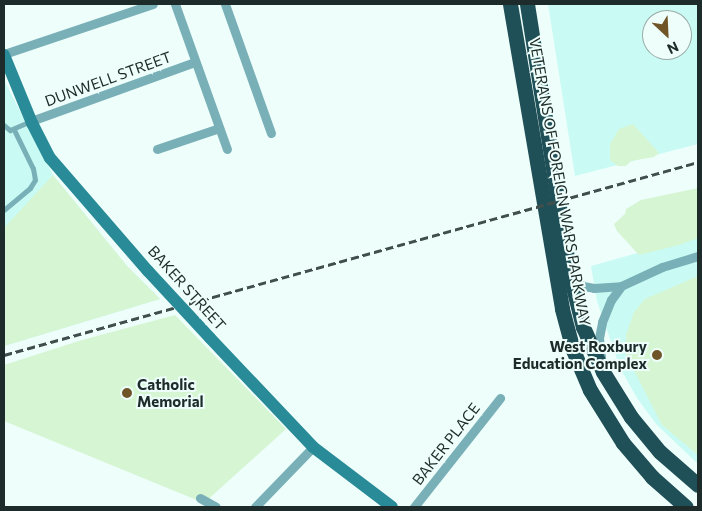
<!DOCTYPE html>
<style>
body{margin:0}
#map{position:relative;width:702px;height:511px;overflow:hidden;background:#eefefb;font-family:Commissioner,sans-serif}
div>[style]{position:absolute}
.built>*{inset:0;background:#c9fbf4}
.green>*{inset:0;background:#d5f5d3}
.lane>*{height:4.5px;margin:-2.25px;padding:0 2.25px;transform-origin:2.25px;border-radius:2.25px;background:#79b0b8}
.street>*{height:9px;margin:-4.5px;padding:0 4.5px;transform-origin:4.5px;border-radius:4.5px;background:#79b0b8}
.secondary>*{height:12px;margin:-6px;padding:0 6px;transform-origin:6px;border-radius:6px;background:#2a8b98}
.highway>*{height:15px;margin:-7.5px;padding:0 7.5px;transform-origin:7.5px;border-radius:7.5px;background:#205057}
.rail>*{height:2.5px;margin-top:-1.25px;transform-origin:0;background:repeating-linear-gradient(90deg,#404f4d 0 8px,transparent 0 12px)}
.secondary-bridge>*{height:12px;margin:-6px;padding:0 6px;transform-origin:6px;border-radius:6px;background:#2a8b98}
.dots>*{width:14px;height:14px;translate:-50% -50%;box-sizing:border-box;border:2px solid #eefefb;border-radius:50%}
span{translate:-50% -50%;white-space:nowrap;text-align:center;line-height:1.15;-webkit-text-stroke:4px #eefefb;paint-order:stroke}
.street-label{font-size:15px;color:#1d2c2a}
.poi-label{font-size:15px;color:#1d2c2a;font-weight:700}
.right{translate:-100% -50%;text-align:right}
.left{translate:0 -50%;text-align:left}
.frame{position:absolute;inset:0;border:5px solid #1d2c2a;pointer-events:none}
.north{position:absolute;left:642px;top:10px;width:50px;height:50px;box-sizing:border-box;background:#eefefb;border:1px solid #9aaaa7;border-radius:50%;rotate:155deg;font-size:14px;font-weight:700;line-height:20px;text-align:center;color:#1d2c2a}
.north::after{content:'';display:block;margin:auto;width:18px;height:22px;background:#6f5527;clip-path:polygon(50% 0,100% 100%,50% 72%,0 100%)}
</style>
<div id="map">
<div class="built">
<div style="clip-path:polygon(evenodd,548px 4px,698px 4px,698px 144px,575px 176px,548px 4px,652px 20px,682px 20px,682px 50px,652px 50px,652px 20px)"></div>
<div style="clip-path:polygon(4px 80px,53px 175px,127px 266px,160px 299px,4px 346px)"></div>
<div style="clip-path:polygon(698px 236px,698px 464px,656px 424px,637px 398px,620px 368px,597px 301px,591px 266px)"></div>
</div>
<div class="green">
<div style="clip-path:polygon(633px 124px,659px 153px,654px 157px,631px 161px,626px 166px,618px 166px,610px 160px,610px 144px,619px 129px)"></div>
<div style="clip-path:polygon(53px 175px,127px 266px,160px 299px,4px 346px,4px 228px)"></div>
<div style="clip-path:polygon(698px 188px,698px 238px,679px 245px,639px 255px,617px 231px,614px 224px,625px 214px,626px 209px,641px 200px)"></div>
<div style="clip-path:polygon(698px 276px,698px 455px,662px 425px,626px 355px,626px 335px,634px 312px,645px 299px)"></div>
<div style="clip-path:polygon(175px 315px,286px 429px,204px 503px,4px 421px,4px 365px,82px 340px)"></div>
</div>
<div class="lane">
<div style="left:4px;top:125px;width:8px;rotate:40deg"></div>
<div style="left:10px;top:130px;width:23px;rotate:-23deg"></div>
<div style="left:4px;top:210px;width:34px;rotate:-40deg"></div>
<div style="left:30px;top:188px;width:9px;rotate:-58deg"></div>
<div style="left:35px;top:180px;width:11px;rotate:-100deg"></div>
<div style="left:33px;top:169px;width:43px;rotate:-116deg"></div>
</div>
<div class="street">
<div style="left:175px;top:4px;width:154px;rotate:70.3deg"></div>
<div style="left:225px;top:4px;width:137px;rotate:70.4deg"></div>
<div style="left:4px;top:54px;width:157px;rotate:-18.6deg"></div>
<div style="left:31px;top:121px;width:174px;rotate:-19.8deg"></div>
<div style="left:157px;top:149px;width:65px;rotate:-18.7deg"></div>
<div style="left:571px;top:278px;width:14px;rotate:34deg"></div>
<div style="left:583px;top:286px;width:11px;rotate:10deg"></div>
<div style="left:594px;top:288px;width:27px;rotate:-4deg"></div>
<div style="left:621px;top:286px;width:45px;rotate:-24.9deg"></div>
<div style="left:662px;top:267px;width:38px;rotate:-17deg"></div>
<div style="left:601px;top:357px;width:19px;rotate:-96deg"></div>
<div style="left:599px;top:338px;width:16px;rotate:-79deg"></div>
<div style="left:602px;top:322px;width:24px;rotate:-68deg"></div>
<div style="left:611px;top:300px;width:17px;rotate:-54deg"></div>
<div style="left:200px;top:498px;width:18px;rotate:29deg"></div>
<div style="left:255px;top:507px;width:83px;rotate:-46deg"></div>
<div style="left:414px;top:507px;width:139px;rotate:-51.7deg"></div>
</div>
<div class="secondary">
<div style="left:4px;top:55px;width:74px;rotate:67.6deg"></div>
<div style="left:32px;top:123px;width:39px;rotate:63deg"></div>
<div style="left:50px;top:158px;width:150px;rotate:49.1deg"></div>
<div style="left:210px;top:338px;width:150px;rotate:46.6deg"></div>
<div style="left:313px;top:447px;width:99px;rotate:37.2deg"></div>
</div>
<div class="highway">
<div style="left:510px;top:4px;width:309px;rotate:80.3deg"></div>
<div style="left:562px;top:309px;width:42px;rotate:75deg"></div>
<div style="left:573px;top:350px;width:43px;rotate:67deg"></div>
<div style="left:590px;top:390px;width:62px;rotate:58.1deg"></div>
<div style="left:623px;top:443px;width:45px;rotate:49.5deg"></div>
<div style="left:652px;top:477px;width:45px;rotate:41.4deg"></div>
<div style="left:527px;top:4px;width:274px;rotate:81deg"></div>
<div style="left:570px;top:275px;width:54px;rotate:76deg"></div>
<div style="left:583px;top:327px;width:49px;rotate:66deg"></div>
<div style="left:603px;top:372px;width:53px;rotate:58.1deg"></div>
<div style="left:631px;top:417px;width:45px;rotate:50.4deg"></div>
<div style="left:660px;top:452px;width:50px;rotate:41deg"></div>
</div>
<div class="rail">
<div style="left:4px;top:355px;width:720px;rotate:-15.54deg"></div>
</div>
<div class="secondary-bridge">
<div style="left:148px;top:271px;width:91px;rotate:47.2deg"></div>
</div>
<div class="dots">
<div style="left:657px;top:355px;background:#6f5527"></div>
<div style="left:127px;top:393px;background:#6f5527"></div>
</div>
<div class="street-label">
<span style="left:108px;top:79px;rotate:-20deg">DUNWELL STREET</span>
<span style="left:560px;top:182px;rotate:80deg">VETERANS OF FOREIGN WARS PARKWAY</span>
<span style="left:187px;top:288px;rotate:48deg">BAKER STREET</span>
<span style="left:446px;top:444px;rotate:-52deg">BAKER PLACE</span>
</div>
<div class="poi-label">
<span class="right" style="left:647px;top:355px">West Roxbury<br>Education Complex</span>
<span class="left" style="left:137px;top:393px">Catholic<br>Memorial</span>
</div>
<div class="frame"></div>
<div class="north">N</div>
</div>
